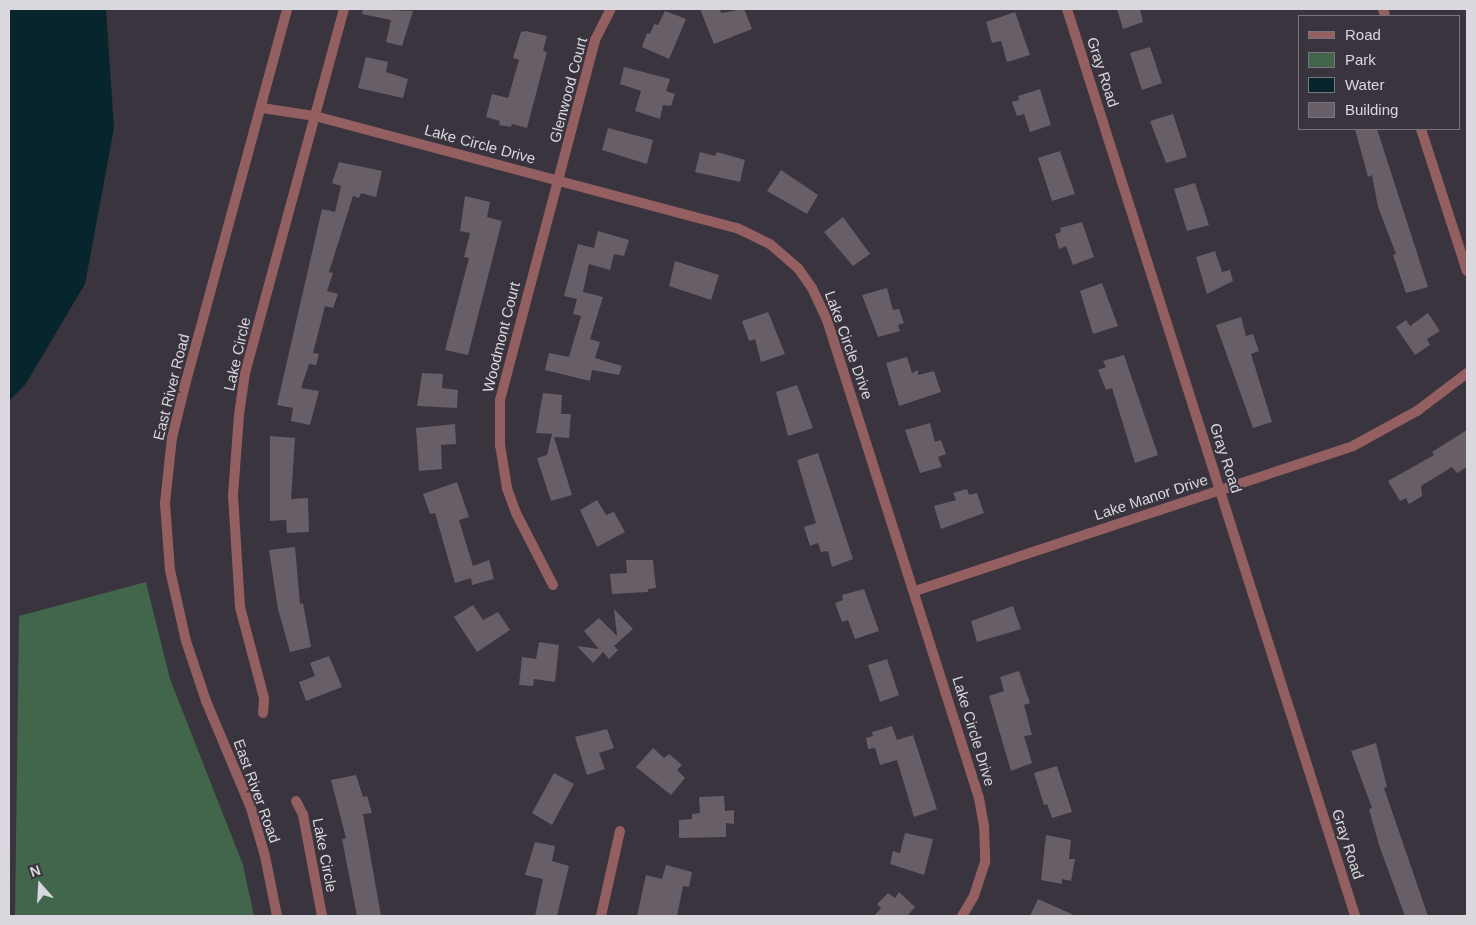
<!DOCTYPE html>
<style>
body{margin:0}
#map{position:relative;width:1476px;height:925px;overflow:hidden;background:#39343e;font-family:Arial,sans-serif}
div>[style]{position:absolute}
.green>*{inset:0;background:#41664b}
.water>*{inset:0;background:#06252d}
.building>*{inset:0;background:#675e68}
.minor>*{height:10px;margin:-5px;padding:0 5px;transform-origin:5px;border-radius:5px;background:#945f60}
.tertiary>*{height:10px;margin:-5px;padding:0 5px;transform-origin:5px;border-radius:5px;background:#945f60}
span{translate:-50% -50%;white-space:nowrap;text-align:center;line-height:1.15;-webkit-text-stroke:4px #39343e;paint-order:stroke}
.street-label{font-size:15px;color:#dad7de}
.frame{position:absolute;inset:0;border:10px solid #dad7de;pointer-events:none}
.legend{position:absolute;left:1298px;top:15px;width:162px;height:115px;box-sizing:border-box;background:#39343e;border:1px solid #79757e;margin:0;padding:6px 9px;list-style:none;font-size:15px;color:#dad7de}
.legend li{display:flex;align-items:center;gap:10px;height:25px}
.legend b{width:25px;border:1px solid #79757e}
.north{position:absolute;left:15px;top:860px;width:50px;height:50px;-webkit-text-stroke:4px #39343e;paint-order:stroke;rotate:341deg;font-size:14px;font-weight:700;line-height:20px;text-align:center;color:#dad7de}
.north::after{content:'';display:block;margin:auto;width:18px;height:22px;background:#dad7de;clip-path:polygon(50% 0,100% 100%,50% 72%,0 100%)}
</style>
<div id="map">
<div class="green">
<div style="clip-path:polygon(146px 582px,170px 679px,243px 865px,254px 916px,15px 916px,19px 616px)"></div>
</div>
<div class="water">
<div style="clip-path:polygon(9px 9px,106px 9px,114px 128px,85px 284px,25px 385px,9px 401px)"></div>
</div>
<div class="building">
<div style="clip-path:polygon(363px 9px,413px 11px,402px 46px,386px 42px,391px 20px,362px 14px)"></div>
<div style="clip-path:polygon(700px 9px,720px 9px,721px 13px,744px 9px,752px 29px,714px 44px)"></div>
<div style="clip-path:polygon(1117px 9px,1140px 9px,1143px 22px,1123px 29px)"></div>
<div style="clip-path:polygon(665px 11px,686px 19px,669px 59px,642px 47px,647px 33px,650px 34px,654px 24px,658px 25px)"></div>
<div style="clip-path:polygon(1015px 12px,1030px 55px,1007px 62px,1001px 41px,992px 43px,986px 22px)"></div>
<div style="clip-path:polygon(526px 31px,547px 36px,543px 51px,547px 52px,527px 128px,512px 124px,511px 127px,499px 125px,500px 121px,486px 117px,492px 94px,508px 98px,519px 60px,513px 58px,521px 32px)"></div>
<div style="clip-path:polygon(1150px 47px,1162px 83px,1142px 90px,1130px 53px)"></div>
<div style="clip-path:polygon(366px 57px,388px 62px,386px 72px,408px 79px,403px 98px,358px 88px)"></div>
<div style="clip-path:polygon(624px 67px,670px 79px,666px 91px,675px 94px,671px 106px,663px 105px,660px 119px,635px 111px,641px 91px,620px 84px)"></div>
<div style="clip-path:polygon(1040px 89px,1051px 125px,1030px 132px,1024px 114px,1017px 116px,1012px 102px,1019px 100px,1018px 96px)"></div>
<div style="clip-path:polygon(1173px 114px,1187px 157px,1166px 163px,1150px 121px)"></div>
<div style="clip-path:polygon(608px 128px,653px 140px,647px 164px,602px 150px)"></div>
<div style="clip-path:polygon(1355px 129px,1377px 129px,1428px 287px,1406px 293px,1393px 255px,1396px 254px,1378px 207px,1372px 175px,1368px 177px)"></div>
<div style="clip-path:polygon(1060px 151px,1075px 194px,1052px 201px,1038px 158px)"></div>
<div style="clip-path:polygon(700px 152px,715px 156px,717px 152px,745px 160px,740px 182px,695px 172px)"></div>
<div style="clip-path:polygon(339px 162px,382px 171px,376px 197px,361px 193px,359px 198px,353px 196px,329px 272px,333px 273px,327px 291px,338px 294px,333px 308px,325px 306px,313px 353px,319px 354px,316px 365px,309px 364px,301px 388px,319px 391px,310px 425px,291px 421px,293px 408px,277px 405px,322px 209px,335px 212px,341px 186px,332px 183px)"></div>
<div style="clip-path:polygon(781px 170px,818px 195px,807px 214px,767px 191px)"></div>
<div style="clip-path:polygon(1195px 183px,1209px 225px,1187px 231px,1174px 189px)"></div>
<div style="clip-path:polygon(465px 196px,490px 202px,487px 217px,502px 221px,468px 355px,445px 350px,469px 258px,464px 257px,470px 233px,460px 231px)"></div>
<div style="clip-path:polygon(843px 217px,870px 254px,853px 266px,824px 232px)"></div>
<div style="clip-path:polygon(1082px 222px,1094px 257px,1073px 265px,1066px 246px,1059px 249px,1055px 234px,1061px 232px,1060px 228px)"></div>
<div style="clip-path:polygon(598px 231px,629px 240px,624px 256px,614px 254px,610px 270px,589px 264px,583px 292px,603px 297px,590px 339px,600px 342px,595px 358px,622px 366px,619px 375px,592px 370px,590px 381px,545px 370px,549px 353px,569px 357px,581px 316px,573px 314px,577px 299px,564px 296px,578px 244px,594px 248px)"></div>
<div style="clip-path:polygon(1215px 251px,1222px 272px,1230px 270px,1233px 281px,1207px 294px,1196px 257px)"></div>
<div style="clip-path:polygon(675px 261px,719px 275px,711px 300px,669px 286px)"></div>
<div style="clip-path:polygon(1102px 283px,1118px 326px,1093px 334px,1080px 291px)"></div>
<div style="clip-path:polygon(887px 288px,893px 310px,899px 309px,904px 323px,898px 325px,900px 331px,878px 337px,862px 295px)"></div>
<div style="clip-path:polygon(768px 312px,785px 354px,761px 362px,755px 339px,749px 341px,742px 321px)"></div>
<div style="clip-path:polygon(1428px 313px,1440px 331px,1427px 339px,1430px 345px,1415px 355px,1396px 327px,1406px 320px,1410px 326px)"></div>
<div style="clip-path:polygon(1241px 317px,1246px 336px,1253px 334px,1259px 351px,1251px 354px,1272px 422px,1253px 428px,1216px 325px)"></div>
<div style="clip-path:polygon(1124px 355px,1158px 455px,1135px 463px,1112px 388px,1106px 390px,1098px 370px,1106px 367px,1103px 361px)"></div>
<div style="clip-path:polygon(907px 357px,912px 373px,918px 370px,918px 375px,934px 371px,941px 392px,899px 406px,886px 363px)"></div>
<div style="clip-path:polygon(422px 373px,443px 374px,442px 388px,458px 390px,457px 408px,417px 406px)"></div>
<div style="clip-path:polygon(797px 385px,813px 428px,788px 436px,776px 392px)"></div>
<div style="clip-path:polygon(543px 393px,562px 395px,561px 414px,571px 414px,569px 438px,554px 437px,572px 495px,551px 501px,537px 458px,547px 455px,552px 434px,536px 433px)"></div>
<div style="clip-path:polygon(930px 423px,935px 442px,941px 440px,946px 454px,938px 457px,942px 467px,920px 473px,905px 430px)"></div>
<div style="clip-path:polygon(455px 424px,456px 444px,441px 445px,442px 469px,419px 471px,416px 428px)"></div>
<div style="clip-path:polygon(1467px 430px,1467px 467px,1457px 473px,1452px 467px,1421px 486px,1422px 496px,1409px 504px,1406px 498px,1400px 501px,1388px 481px,1434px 455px,1432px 452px)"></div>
<div style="clip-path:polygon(270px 436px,295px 438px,291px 499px,308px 498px,309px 532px,287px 533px,286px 520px,270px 521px)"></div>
<div style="clip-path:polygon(818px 453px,853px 559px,832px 567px,828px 551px,821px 552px,818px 543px,810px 546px,804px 527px,816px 523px,797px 460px)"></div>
<div style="clip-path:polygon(457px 482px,469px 517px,459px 520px,473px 566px,489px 560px,494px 579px,472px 585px,471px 578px,455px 583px,435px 513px,430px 514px,423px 494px)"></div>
<div style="clip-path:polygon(967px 489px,969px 495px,977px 493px,984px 513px,941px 529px,934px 506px,956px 500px,953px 493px)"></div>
<div style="clip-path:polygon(597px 500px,606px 515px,614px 512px,625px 532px,597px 547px,580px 510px)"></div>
<div style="clip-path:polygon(295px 547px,300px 604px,303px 603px,311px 647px,290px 652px,278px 609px,269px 550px)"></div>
<div style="clip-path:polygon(626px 560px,653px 560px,656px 588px,648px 589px,648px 592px,612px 594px,610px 574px,627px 573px)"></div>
<div style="clip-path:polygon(864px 589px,879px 631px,855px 639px,848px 620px,842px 622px,835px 603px,843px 600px,842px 595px)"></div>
<div style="clip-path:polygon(473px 605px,483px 620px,498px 612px,510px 630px,477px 652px,454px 617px)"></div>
<div style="clip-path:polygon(1013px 606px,1021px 629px,977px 642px,971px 621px)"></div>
<div style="clip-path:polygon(614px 609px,633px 629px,614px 646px,618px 650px,609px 659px,603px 652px,593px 663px,577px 646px,599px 649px,584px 631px,599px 618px,617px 636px)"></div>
<div style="clip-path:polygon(539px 642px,559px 645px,555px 682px,534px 679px,533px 686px,519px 685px,522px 657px,536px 659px)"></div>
<div style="clip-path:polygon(329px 656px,342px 687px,306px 701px,299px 682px,315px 676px,310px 663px)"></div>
<div style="clip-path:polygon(887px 659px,899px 695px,880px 702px,868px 665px)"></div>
<div style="clip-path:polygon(1019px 671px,1030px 703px,1024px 705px,1032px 735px,1024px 736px,1032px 763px,1011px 771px,989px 696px,1004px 691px,1000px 677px)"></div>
<div style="clip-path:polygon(892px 726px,897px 740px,913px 735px,937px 809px,914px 817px,897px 760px,880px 765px,875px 748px,868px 749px,866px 738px,873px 736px,872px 732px)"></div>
<div style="clip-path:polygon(607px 729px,614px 748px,599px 753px,605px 769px,587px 775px,575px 737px)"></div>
<div style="clip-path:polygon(1376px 743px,1387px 787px,1384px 788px,1428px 916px,1405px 916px,1379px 845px,1369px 809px,1372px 808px,1351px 751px)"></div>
<div style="clip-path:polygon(653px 748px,664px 758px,669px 754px,682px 765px,677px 770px,685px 778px,671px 795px,636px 767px)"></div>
<div style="clip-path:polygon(1057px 766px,1072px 812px,1052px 818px,1047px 804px,1044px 805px,1034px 773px)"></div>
<div style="clip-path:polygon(554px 773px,574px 784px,552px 825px,532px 813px)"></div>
<div style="clip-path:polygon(356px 775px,363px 797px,367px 796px,372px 813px,363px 814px,381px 916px,357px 916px,342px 839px,346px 838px,331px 780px)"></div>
<div style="clip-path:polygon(724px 796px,725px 811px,734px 810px,734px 824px,726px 823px,726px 837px,679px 838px,679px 820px,692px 819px,692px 814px,700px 813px,699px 797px)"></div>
<div style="clip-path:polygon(905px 833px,933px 839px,924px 875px,890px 864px,893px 851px,900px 853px)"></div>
<div style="clip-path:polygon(1046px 835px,1071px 840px,1069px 859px,1075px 859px,1071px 881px,1062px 879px,1062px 884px,1041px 880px)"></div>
<div style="clip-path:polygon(535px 842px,555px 846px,552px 861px,569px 866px,557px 916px,535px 916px,543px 879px,525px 875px)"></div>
<div style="clip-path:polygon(666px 865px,692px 872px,689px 887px,683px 886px,677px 916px,637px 916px,646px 875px,662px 879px)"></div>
<div style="clip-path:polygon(899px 892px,915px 907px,907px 916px,874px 916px,881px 908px,877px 904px,888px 893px,895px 898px)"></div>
<div style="clip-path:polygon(1038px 899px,1076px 916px,1030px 916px)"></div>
</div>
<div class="minor">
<div style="left:1383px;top:9px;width:7px;rotate:74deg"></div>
<div style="left:262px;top:108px;width:54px;rotate:8.6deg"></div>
<div style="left:315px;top:116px;width:437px;rotate:14.9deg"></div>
<div style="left:737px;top:228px;width:37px;rotate:26deg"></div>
<div style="left:770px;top:244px;width:37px;rotate:41deg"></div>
<div style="left:798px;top:268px;width:24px;rotate:55deg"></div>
<div style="left:812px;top:288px;width:35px;rotate:65deg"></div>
<div style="left:827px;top:320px;width:502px;rotate:72.36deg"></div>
<div style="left:979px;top:798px;width:27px;rotate:80deg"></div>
<div style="left:984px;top:825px;width:37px;rotate:88deg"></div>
<div style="left:985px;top:862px;width:36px;rotate:108deg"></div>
<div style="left:974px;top:896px;width:23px;rotate:121deg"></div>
<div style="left:1421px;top:129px;width:149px;rotate:72.1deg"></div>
<div style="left:553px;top:585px;width:81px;rotate:-117.2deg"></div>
<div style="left:516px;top:513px;width:27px;rotate:-110deg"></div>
<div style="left:507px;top:488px;width:44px;rotate:-99.2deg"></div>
<div style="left:500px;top:445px;width:45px;rotate:-90deg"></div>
<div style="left:500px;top:400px;width:372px;rotate:-75.2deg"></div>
<div style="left:595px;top:40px;width:35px;rotate:-63deg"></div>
<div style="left:915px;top:591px;width:461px;rotate:-18.3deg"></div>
<div style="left:1353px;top:446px;width:73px;rotate:-28.7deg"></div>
<div style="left:1417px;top:411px;width:63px;rotate:-37.2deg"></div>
<div style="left:263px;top:713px;width:15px;rotate:-86deg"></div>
<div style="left:264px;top:698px;width:94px;rotate:-104.8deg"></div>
<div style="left:240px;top:607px;width:112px;rotate:-93.6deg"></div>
<div style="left:233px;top:495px;width:80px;rotate:-85.7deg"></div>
<div style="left:239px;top:415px;width:42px;rotate:-81.9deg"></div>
<div style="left:245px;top:373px;width:377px;rotate:-74.8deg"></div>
<div style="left:296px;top:801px;width:16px;rotate:63deg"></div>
<div style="left:303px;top:815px;width:103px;rotate:79.3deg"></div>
<div style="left:601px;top:916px;width:87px;rotate:-77.4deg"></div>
</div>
<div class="tertiary">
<div style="left:1067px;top:9px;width:952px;rotate:72.38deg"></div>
<div style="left:277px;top:916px;width:61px;rotate:-101.3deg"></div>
<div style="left:265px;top:856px;width:50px;rotate:-106.3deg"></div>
<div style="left:251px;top:808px;width:116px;rotate:-112.8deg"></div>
<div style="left:206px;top:701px;width:63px;rotate:-108.4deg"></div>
<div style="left:186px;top:641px;width:73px;rotate:-102.7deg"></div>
<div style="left:170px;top:570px;width:67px;rotate:-94.3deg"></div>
<div style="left:165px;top:503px;width:65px;rotate:-83.9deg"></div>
<div style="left:172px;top:438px;width:55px;rotate:-76.2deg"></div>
<div style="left:185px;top:385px;width:390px;rotate:-74.8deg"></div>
</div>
<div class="street-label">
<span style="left:1103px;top:72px;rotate:72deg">Gray Road</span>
<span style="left:568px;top:90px;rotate:-75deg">Glenwood Court</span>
<span style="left:480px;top:144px;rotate:15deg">Lake Circle Drive</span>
<span style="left:501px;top:337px;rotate:-76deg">Woodmont Court</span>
<span style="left:849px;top:345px;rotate:70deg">Lake Circle Drive</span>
<span style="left:237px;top:354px;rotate:-77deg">Lake Circle</span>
<span style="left:171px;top:387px;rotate:-76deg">East River Road</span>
<span style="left:1226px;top:458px;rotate:72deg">Gray Road</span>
<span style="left:1151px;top:497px;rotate:-18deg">Lake Manor Drive</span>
<span style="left:974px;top:731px;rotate:73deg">Lake Circle Drive</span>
<span style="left:257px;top:791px;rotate:70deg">East River Road</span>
<span style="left:1348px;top:844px;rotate:72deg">Gray Road</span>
<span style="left:325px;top:855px;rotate:79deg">Lake Circle</span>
</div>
<div class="frame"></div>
<ul class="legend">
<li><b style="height:6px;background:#945f60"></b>Road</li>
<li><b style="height:14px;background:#41664b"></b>Park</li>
<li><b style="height:14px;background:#06252d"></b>Water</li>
<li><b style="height:14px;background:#675e68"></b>Building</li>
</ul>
<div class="north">N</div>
</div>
